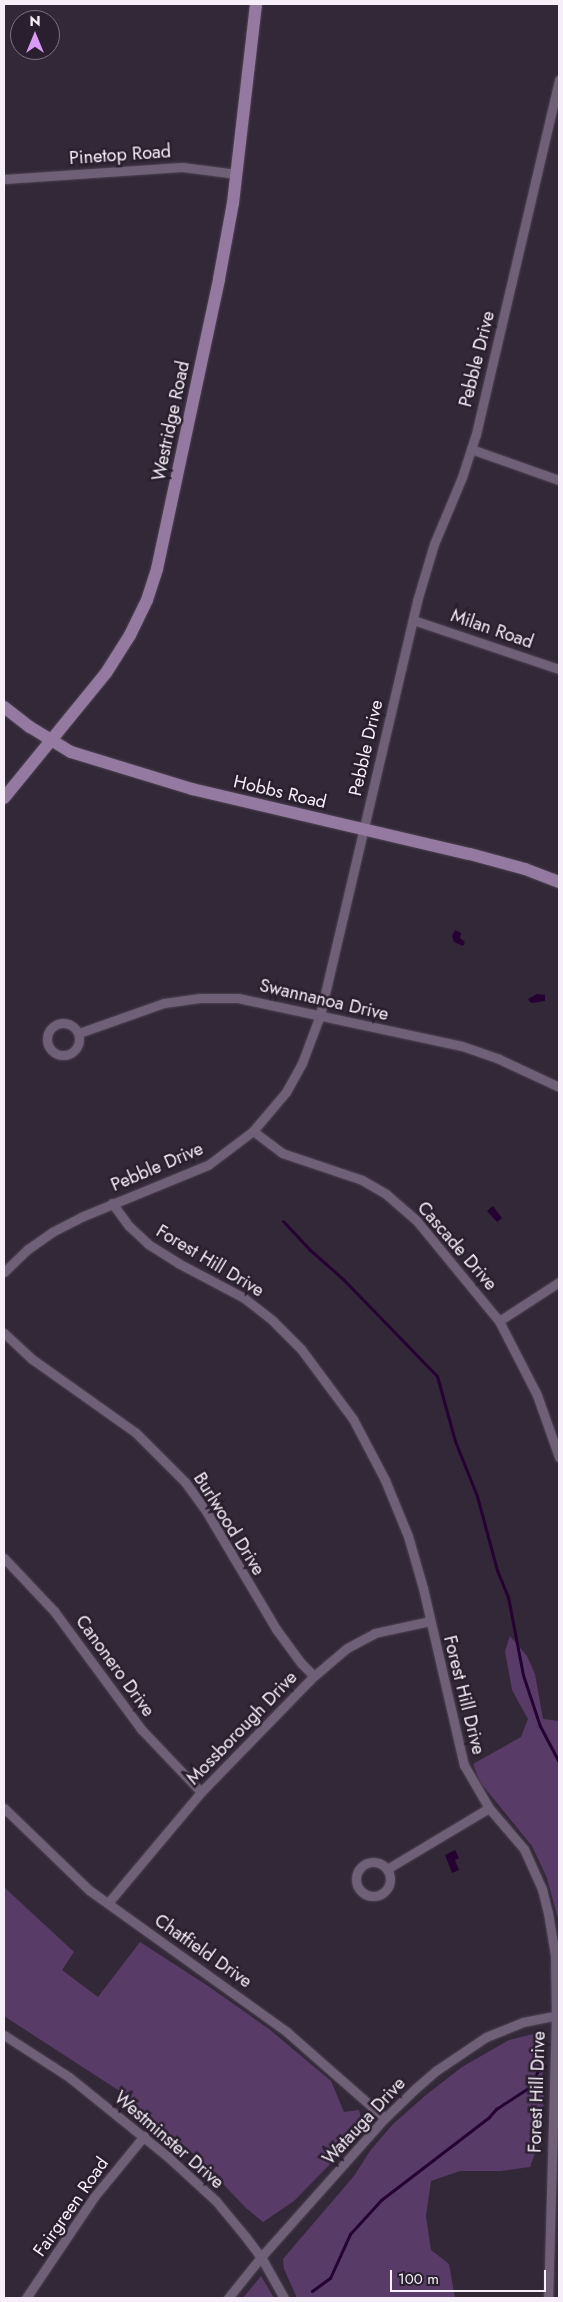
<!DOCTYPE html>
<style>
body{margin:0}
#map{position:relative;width:563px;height:2302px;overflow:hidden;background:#332838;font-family:Jost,sans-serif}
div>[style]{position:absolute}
.green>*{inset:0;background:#593b67}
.water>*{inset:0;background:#260233}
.stream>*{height:3px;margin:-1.5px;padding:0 1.5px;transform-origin:1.5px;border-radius:1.5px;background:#260233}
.roads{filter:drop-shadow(0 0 1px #4e4453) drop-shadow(0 0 1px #4e4453)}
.street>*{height:9px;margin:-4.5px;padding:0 4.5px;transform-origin:4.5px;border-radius:4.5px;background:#6f5f77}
.street>.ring{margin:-4.5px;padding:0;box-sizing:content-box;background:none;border:9px solid #6f5f77;border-radius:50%}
.secondary>*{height:12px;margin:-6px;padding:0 6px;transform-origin:6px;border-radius:6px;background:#947aa0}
span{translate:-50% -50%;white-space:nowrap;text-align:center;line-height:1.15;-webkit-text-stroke:5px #291f2e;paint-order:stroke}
.street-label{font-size:18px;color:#f6eff9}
.frame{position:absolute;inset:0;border:5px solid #f6eff9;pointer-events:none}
.north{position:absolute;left:10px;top:10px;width:50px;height:50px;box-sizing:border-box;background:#291f2e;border:1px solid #7b727f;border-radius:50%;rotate:0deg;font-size:14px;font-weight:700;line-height:20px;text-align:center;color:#f6eff9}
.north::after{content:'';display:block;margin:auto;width:18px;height:22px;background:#da9af6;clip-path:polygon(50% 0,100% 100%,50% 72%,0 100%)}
.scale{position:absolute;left:390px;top:2270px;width:156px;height:22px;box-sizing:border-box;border:2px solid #f6eff9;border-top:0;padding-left:6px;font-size:15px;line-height:18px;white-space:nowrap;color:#f6eff9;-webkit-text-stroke:4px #291f2e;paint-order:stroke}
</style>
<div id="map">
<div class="green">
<div style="clip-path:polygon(510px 1636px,527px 1656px,535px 1674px,543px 1719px,559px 1721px,559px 1923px,547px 1878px,532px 1846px,480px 1782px,473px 1764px,521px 1737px,528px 1719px,512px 1690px,505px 1651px)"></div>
<div style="clip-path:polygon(4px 1887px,74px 1952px,62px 1970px,98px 1997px,140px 1942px,208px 1986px,269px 2029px,331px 2081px,344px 2112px,359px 2110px,363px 2127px,336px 2158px,294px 2201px,263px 2222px,246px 2208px,197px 2157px,118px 2090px,4px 2016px)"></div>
<div style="clip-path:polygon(533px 2034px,541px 2050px,544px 2099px,539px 2142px,530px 2167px,501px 2171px,460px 2171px,431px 2181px,426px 2216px,431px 2250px,449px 2264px,455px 2298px,297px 2298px,284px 2269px,283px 2259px,354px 2176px,370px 2151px,393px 2124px,426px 2095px,462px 2067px,509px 2040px)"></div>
<div style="clip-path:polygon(261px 2276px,274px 2298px,243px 2298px)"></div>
</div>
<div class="water">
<div style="clip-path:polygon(455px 930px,461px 933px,460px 938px,465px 942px,463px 946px,454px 942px,452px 936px)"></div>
<div style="clip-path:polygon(537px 994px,545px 995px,545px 1001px,532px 1003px,529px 1001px,528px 999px)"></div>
<div style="clip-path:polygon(493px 1206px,502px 1218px,497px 1222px,487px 1211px)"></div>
<div style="clip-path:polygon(455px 1850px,459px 1858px,455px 1860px,459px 1870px,452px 1873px,445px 1855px)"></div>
</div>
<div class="stream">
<div style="left:283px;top:1221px;width:38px;rotate:47deg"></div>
<div style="left:309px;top:1249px;width:45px;rotate:41.4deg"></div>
<div style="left:343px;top:1279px;width:135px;rotate:45.9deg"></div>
<div style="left:437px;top:1376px;width:67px;rotate:74.5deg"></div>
<div style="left:455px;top:1441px;width:59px;rotate:68.2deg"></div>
<div style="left:477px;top:1496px;width:77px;rotate:74.9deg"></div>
<div style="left:497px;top:1570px;width:29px;rotate:68deg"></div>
<div style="left:508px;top:1597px;width:79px;rotate:79.1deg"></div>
<div style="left:523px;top:1675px;width:54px;rotate:71.6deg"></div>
<div style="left:540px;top:1726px;width:41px;rotate:62.2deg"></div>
<div style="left:312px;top:2291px;width:22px;rotate:-36deg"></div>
<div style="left:330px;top:2278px;width:48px;rotate:-65.6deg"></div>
<div style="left:350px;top:2234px;width:46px;rotate:-47.6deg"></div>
<div style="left:381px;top:2200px;width:136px;rotate:-37.5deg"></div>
<div style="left:489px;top:2117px;width:11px;rotate:-49deg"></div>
<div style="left:496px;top:2109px;width:44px;rotate:-33deg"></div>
<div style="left:533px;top:2085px;width:14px;rotate:-73deg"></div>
<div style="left:537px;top:2072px;width:10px;rotate:-37deg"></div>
</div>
<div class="roads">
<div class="street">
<div style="left:4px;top:179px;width:178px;rotate:-3.9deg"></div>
<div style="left:182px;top:167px;width:55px;rotate:7.3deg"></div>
<div style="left:471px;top:449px;width:93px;rotate:19.4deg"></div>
<div style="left:413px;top:620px;width:154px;rotate:18.6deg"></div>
<div class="ring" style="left:47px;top:1023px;width:23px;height:23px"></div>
<div style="left:79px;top:1033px;width:90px;rotate:-19.4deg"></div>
<div style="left:164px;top:1003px;width:36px;rotate:-8deg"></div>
<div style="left:200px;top:998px;width:38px"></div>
<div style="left:238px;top:998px;width:229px;rotate:12.1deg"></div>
<div style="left:462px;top:1046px;width:39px;rotate:19deg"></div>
<div style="left:499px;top:1059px;width:66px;rotate:25deg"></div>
<div style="left:253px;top:1131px;width:36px;rotate:37deg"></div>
<div style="left:282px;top:1153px;width:84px;rotate:18.6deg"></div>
<div style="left:362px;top:1180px;width:28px;rotate:30deg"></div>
<div style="left:386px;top:1194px;width:40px;rotate:41deg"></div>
<div style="left:416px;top:1220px;width:131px;rotate:50.6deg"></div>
<div style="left:499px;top:1321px;width:83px;rotate:62.8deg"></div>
<div style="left:537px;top:1395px;width:66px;rotate:70.5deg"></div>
<div style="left:112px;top:1203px;width:29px;rotate:54deg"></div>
<div style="left:129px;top:1226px;width:26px;rotate:43deg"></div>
<div style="left:148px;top:1244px;width:36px;rotate:32deg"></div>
<div style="left:178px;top:1263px;width:75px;rotate:27.9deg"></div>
<div style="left:244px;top:1298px;width:37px;rotate:38deg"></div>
<div style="left:273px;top:1321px;width:40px;rotate:45deg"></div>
<div style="left:301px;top:1349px;width:87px;rotate:53.4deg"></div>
<div style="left:353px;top:1419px;width:69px;rotate:62.3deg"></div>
<div style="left:385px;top:1480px;width:61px;rotate:67.7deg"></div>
<div style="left:408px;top:1536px;width:54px;rotate:73.9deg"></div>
<div style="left:423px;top:1588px;width:182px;rotate:77deg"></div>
<div style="left:464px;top:1765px;width:50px;rotate:59.8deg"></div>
<div style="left:489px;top:1808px;width:54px;rotate:49.5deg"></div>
<div style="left:524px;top:1849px;width:44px;rotate:65.8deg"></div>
<div style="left:542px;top:1889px;width:25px;rotate:76deg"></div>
<div style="left:548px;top:1913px;width:43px;rotate:80.5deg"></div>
<div style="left:555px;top:1955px;width:61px;rotate:89.1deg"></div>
<div style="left:556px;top:2016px;width:282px;rotate:91.6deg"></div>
<div style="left:4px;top:1272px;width:33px;rotate:-44deg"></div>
<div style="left:28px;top:1249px;width:29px;rotate:-35deg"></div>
<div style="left:52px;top:1232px;width:33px;rotate:-27deg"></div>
<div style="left:81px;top:1217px;width:137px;rotate:-22.3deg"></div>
<div style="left:208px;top:1165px;width:56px;rotate:-37.1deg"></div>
<div style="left:253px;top:1131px;width:51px;rotate:-49.8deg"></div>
<div style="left:286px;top:1092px;width:33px;rotate:-61deg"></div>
<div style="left:302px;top:1063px;width:51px;rotate:-69.4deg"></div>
<div style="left:320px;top:1015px;width:425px;rotate:-76.8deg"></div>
<div style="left:417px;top:601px;width:59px;rotate:-73.4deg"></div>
<div style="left:434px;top:544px;width:73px;rotate:-67.3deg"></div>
<div style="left:462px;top:477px;width:45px;rotate:-72deg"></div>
<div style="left:476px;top:434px;width:364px;rotate:-76.8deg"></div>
<div style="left:499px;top:1321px;width:72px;rotate:-33deg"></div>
<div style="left:4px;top:1333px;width:38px;rotate:43deg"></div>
<div style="left:32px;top:1359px;width:128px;rotate:35.4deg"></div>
<div style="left:136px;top:1433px;width:69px;rotate:45deg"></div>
<div style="left:185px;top:1482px;width:36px;rotate:54deg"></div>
<div style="left:206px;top:1511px;width:137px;rotate:59.3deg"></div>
<div style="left:276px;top:1629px;width:42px;rotate:53.7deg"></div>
<div style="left:301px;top:1663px;width:18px;rotate:45deg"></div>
<div style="left:4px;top:1558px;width:73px;rotate:46.7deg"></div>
<div style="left:54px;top:1611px;width:147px;rotate:53.6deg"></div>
<div style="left:141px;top:1729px;width:87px;rotate:46.4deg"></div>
<div style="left:4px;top:1808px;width:118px;rotate:44deg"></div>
<div style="left:89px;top:1890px;width:244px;rotate:35.6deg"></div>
<div style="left:287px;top:2032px;width:130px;rotate:41.3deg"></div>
<div class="ring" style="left:356px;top:1862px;width:25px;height:25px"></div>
<div style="left:387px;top:1869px;width:119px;rotate:-30.9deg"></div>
<div style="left:108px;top:1903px;width:145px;rotate:-50deg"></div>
<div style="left:201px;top:1792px;width:162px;rotate:-45.8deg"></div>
<div style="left:314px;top:1676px;width:43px;rotate:-40.3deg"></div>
<div style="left:347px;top:1648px;width:32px;rotate:-28deg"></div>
<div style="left:375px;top:1633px;width:56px;rotate:-12.3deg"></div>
<div style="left:4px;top:2035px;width:77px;rotate:32.9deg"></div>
<div style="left:69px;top:2077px;width:127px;rotate:38.9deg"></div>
<div style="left:168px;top:2157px;width:65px;rotate:42.5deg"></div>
<div style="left:216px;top:2201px;width:45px;rotate:50.4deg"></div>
<div style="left:245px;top:2236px;width:26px;rotate:53deg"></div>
<div style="left:261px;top:2257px;width:47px;rotate:60.7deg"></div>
<div style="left:26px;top:2298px;width:122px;rotate:-56deg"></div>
<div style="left:94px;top:2197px;width:79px;rotate:-50.7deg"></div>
<div style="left:228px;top:2298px;width:53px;rotate:-51.2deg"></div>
<div style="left:261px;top:2257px;width:186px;rotate:-48.3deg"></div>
<div style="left:385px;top:2118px;width:43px;rotate:-44.1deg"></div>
<div style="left:416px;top:2088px;width:28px;rotate:-41deg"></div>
<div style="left:437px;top:2070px;width:59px;rotate:-34deg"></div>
<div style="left:486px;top:2037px;width:40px;rotate:-22deg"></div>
<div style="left:523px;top:2022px;width:37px;rotate:-11deg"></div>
</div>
<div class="secondary">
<div style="left:4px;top:707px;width:33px;rotate:38deg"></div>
<div style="left:30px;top:727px;width:48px;rotate:31.4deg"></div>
<div style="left:71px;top:752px;width:127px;rotate:17deg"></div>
<div style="left:192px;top:789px;width:285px;rotate:13.2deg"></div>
<div style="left:470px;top:854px;width:57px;rotate:15.3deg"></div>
<div style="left:525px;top:869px;width:36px;rotate:21deg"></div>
<div style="left:4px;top:798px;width:161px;rotate:-50.8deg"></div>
<div style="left:106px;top:673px;width:45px;rotate:-57.7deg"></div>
<div style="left:130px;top:635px;width:39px;rotate:-64deg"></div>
<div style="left:147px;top:600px;width:33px;rotate:-72deg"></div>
<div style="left:157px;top:569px;width:297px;rotate:-77.9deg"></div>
<div style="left:219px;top:279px;width:77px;rotate:-79.6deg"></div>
<div style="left:233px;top:203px;width:200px;rotate:-83.4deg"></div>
</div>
</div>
<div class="street-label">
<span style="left:120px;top:155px;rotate:-4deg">Pinetop Road</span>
<span style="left:477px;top:359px;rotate:-76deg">Pebble Drive</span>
<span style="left:171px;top:421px;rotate:-78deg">Westridge Road</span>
<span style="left:492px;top:629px;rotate:19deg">Milan Road</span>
<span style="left:366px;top:748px;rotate:-77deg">Pebble Drive</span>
<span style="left:280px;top:792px;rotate:13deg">Hobbs Road</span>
<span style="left:324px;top:1000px;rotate:13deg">Swannanoa Drive</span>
<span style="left:157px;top:1167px;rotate:-23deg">Pebble Drive</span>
<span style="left:457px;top:1246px;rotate:49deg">Cascade Drive</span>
<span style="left:210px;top:1261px;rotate:31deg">Forest Hill Drive</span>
<span style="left:229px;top:1524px;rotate:58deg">Burlwood Drive</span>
<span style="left:115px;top:1666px;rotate:54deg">Canonero Drive</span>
<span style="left:464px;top:1695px;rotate:76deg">Forest Hill Drive</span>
<span style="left:242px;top:1728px;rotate:-46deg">Mossborough Drive</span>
<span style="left:203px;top:1951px;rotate:35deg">Chatfield Drive</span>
<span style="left:537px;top:2092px;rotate:-88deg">Forest Hill Drive</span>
<span style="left:364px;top:2121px;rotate:-47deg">Watauga Drive</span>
<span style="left:169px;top:2140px;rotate:41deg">Westminster Drive</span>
<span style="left:71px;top:2207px;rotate:-55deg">Fairgreen Road</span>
</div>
<div class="frame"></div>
<div class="north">N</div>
<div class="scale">100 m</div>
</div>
